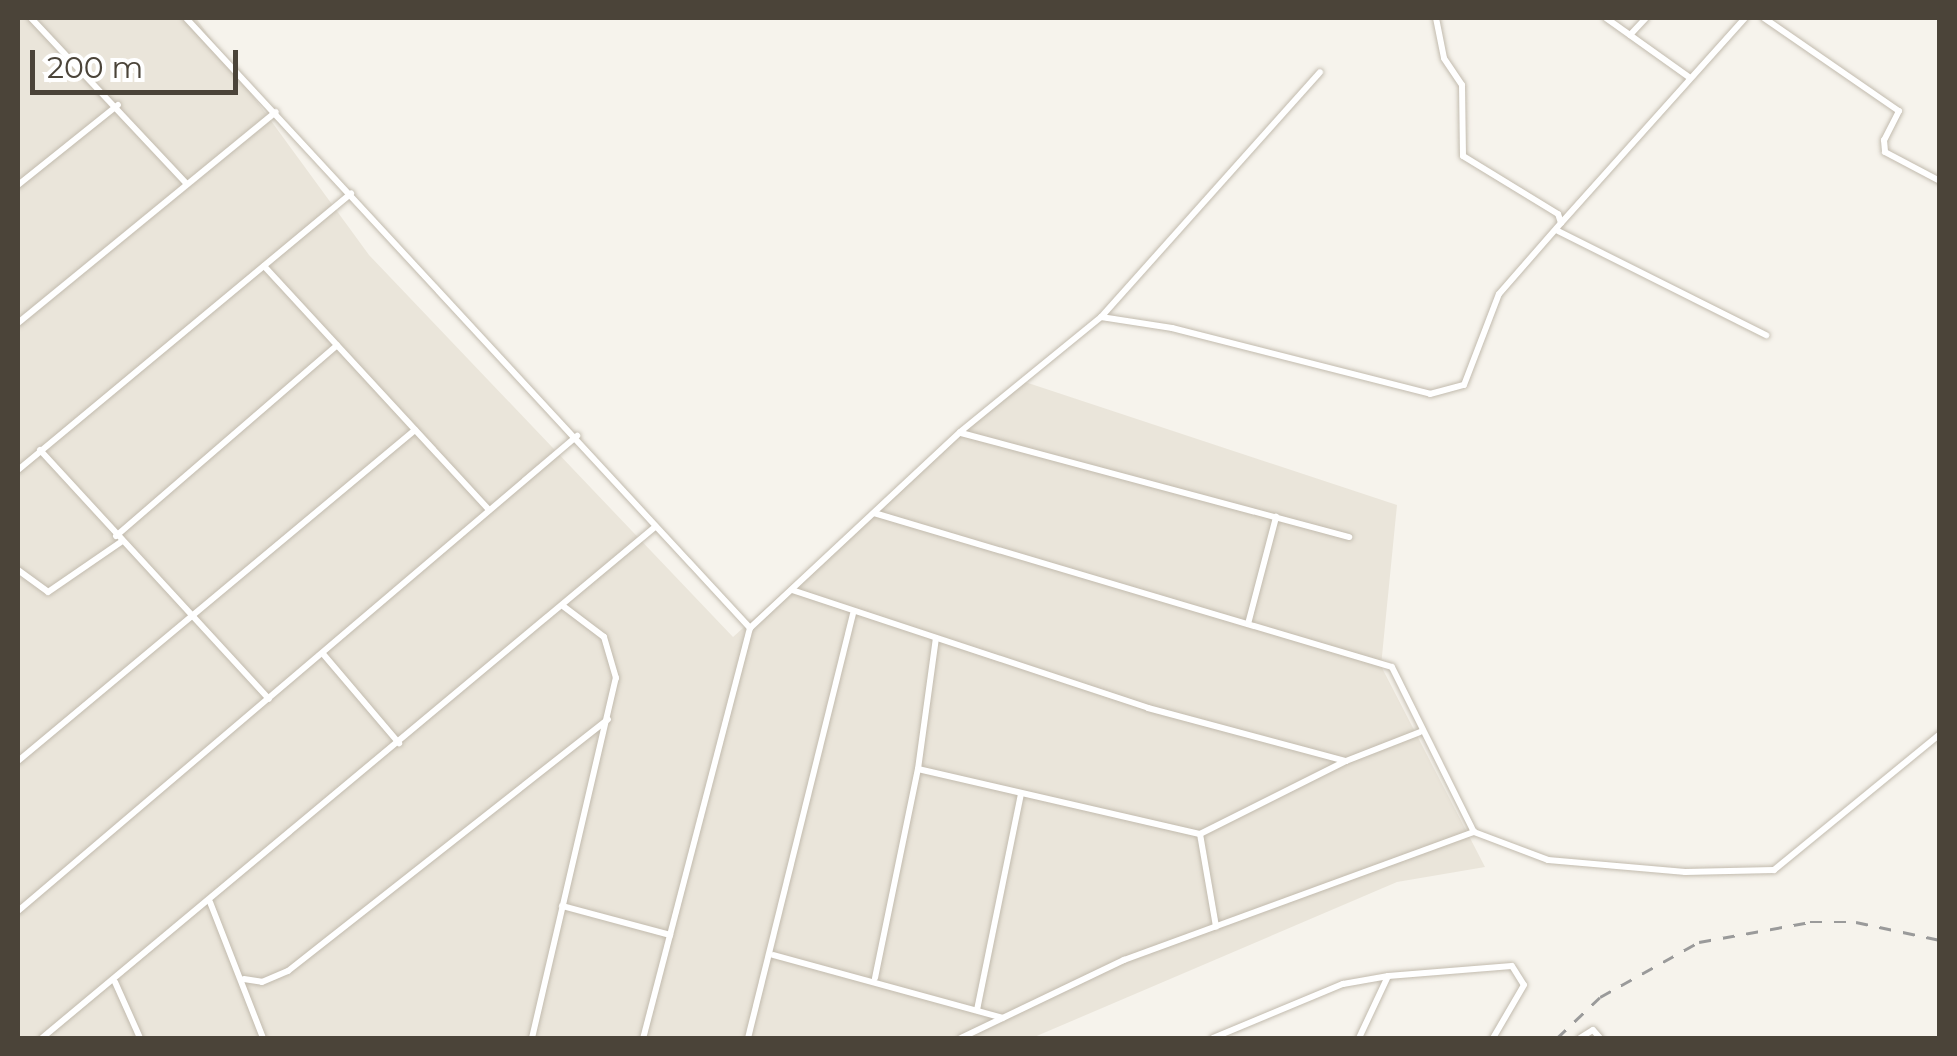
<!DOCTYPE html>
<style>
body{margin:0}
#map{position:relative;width:1957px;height:1056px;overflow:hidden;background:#f6f3ec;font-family:Montserrat,sans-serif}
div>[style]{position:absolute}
.residential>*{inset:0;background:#eae5da}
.roads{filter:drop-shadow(0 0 2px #c2bbae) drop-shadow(0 0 2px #c2bbae)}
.street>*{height:6px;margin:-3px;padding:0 3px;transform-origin:3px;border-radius:3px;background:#fff}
.rail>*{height:2.5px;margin-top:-1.25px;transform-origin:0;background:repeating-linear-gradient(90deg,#9a9a9a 0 12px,transparent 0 24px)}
span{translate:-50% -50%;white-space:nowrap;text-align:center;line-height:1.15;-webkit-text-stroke:9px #fff;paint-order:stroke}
.frame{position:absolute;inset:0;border:20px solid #4b4439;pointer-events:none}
.scale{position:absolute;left:30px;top:50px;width:208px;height:45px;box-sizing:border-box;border:5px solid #4b4439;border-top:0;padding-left:12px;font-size:30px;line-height:35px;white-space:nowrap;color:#4b4439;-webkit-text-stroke:8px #fff;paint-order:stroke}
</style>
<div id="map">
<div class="residential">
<div style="clip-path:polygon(18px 18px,196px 18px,369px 255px,733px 637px,1019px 380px,1397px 505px,1381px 666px,1485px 867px,1397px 882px,1032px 1038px,18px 1038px)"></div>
</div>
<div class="roads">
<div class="street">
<div style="left:31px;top:18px;width:226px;rotate:46.8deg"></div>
<div style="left:186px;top:18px;width:831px;rotate:47.24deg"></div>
<div style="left:750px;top:628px;width:424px;rotate:104.6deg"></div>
<div style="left:1606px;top:18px;width:103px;rotate:35.5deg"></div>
<div style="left:1764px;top:18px;width:164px;rotate:34.6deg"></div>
<div style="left:1899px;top:111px;width:33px;rotate:117deg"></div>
<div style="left:1884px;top:140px;width:12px;rotate:85deg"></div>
<div style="left:1885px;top:152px;width:62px;rotate:27.8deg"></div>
<div style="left:1630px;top:35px;width:23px;rotate:-47deg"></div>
<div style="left:18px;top:185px;width:128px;rotate:-38.7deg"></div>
<div style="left:1562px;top:222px;width:274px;rotate:-48.1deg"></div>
<div style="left:1558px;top:231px;width:233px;rotate:26.6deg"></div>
<div style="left:264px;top:266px;width:332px;rotate:47.3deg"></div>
<div style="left:1102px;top:316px;width:327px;rotate:-48.2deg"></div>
<div style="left:18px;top:323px;width:333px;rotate:-39.3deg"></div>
<div style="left:961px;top:433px;width:402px;rotate:15deg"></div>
<div style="left:40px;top:450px;width:338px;rotate:47.4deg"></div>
<div style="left:18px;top:470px;width:433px;rotate:-39.7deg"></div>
<div style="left:874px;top:513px;width:540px;rotate:16.56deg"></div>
<div style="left:1392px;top:667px;width:184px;rotate:63.6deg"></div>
<div style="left:1474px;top:832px;width:79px;rotate:20.7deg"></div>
<div style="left:1548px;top:860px;width:138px;rotate:5deg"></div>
<div style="left:1685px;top:872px;width:89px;rotate:-1.3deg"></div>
<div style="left:1774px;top:870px;width:215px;rotate:-39.3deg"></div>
<div style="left:116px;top:536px;width:292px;rotate:-40.8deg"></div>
<div style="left:18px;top:570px;width:37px;rotate:36deg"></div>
<div style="left:48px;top:592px;width:88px;rotate:-34.4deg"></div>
<div style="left:792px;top:590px;width:375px;rotate:18.3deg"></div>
<div style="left:1148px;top:708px;width:205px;rotate:15deg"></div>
<div style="left:1346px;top:761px;width:79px;rotate:-21.4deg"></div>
<div style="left:1248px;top:624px;width:111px;rotate:-75.3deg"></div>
<div style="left:750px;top:628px;width:287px;rotate:-43deg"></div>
<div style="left:960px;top:432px;width:182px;rotate:-39.2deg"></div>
<div style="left:1101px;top:317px;width:72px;rotate:8.8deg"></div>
<div style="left:1172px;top:328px;width:266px;rotate:14.3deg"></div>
<div style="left:1430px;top:394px;width:35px;rotate:-15deg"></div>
<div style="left:1464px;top:385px;width:97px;rotate:-69deg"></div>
<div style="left:1499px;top:294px;width:94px;rotate:-48.9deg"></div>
<div style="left:1561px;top:223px;width:9px;rotate:-108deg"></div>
<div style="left:1558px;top:214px;width:111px;rotate:-148.6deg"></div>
<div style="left:1463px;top:156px;width:71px;rotate:-90.8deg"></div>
<div style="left:1462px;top:85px;width:32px;rotate:-124deg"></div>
<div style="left:1444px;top:58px;width:41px;rotate:-101.3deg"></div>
<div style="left:324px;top:655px;width:116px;rotate:49.6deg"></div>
<div style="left:18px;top:761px;width:517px;rotate:-39.82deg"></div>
<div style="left:918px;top:769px;width:289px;rotate:13deg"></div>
<div style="left:1200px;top:834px;width:163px;rotate:-26.6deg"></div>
<div style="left:1200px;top:834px;width:94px;rotate:80.2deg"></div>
<div style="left:210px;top:902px;width:146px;rotate:68.7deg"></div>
<div style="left:562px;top:906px;width:112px;rotate:15deg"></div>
<div style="left:18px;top:911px;width:734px;rotate:-40.36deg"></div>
<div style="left:773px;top:955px;width:238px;rotate:15.3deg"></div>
<div style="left:875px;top:978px;width:213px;rotate:-78.4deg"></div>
<div style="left:918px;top:769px;width:132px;rotate:-82.2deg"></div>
<div style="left:244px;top:979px;width:18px;rotate:9deg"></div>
<div style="left:262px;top:982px;width:28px;rotate:-23deg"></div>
<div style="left:288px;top:971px;width:407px;rotate:-38.2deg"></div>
<div style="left:115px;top:982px;width:61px;rotate:65.9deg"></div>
<div style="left:977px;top:1010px;width:220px;rotate:-78.5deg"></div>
<div style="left:42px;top:1038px;width:799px;rotate:-39.82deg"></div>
<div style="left:532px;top:1038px;width:370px;rotate:-76.9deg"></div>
<div style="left:616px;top:678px;width:43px;rotate:-106.3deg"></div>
<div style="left:604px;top:637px;width:51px;rotate:-142.9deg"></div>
<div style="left:748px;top:1038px;width:437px;rotate:-76.1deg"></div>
<div style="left:961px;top:1038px;width:181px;rotate:-25.6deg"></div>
<div style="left:1124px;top:960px;width:373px;rotate:-20.1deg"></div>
<div style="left:1213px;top:1038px;width:141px;rotate:-22.6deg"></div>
<div style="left:1343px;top:984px;width:46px;rotate:-10.1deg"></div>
<div style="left:1359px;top:1038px;width:68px;rotate:-64.9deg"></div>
<div style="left:1388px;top:976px;width:124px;rotate:-4.6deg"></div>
<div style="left:1512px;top:966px;width:22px;rotate:58deg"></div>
<div style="left:1524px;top:985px;width:61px;rotate:120.3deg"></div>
<div style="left:1580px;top:1038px;width:15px;rotate:-32deg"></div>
<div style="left:1593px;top:1030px;width:11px;rotate:49deg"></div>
</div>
</div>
<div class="rail">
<div style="left:1557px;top:1038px;width:59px;rotate:-43.6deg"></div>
<div style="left:1600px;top:997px;width:113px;rotate:-29.1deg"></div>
<div style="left:1699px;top:942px;width:113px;rotate:-10.2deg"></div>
<div style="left:1810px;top:922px;width:46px"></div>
<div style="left:1856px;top:922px;width:86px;rotate:12.1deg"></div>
</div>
<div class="frame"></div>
<div class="scale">200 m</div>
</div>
